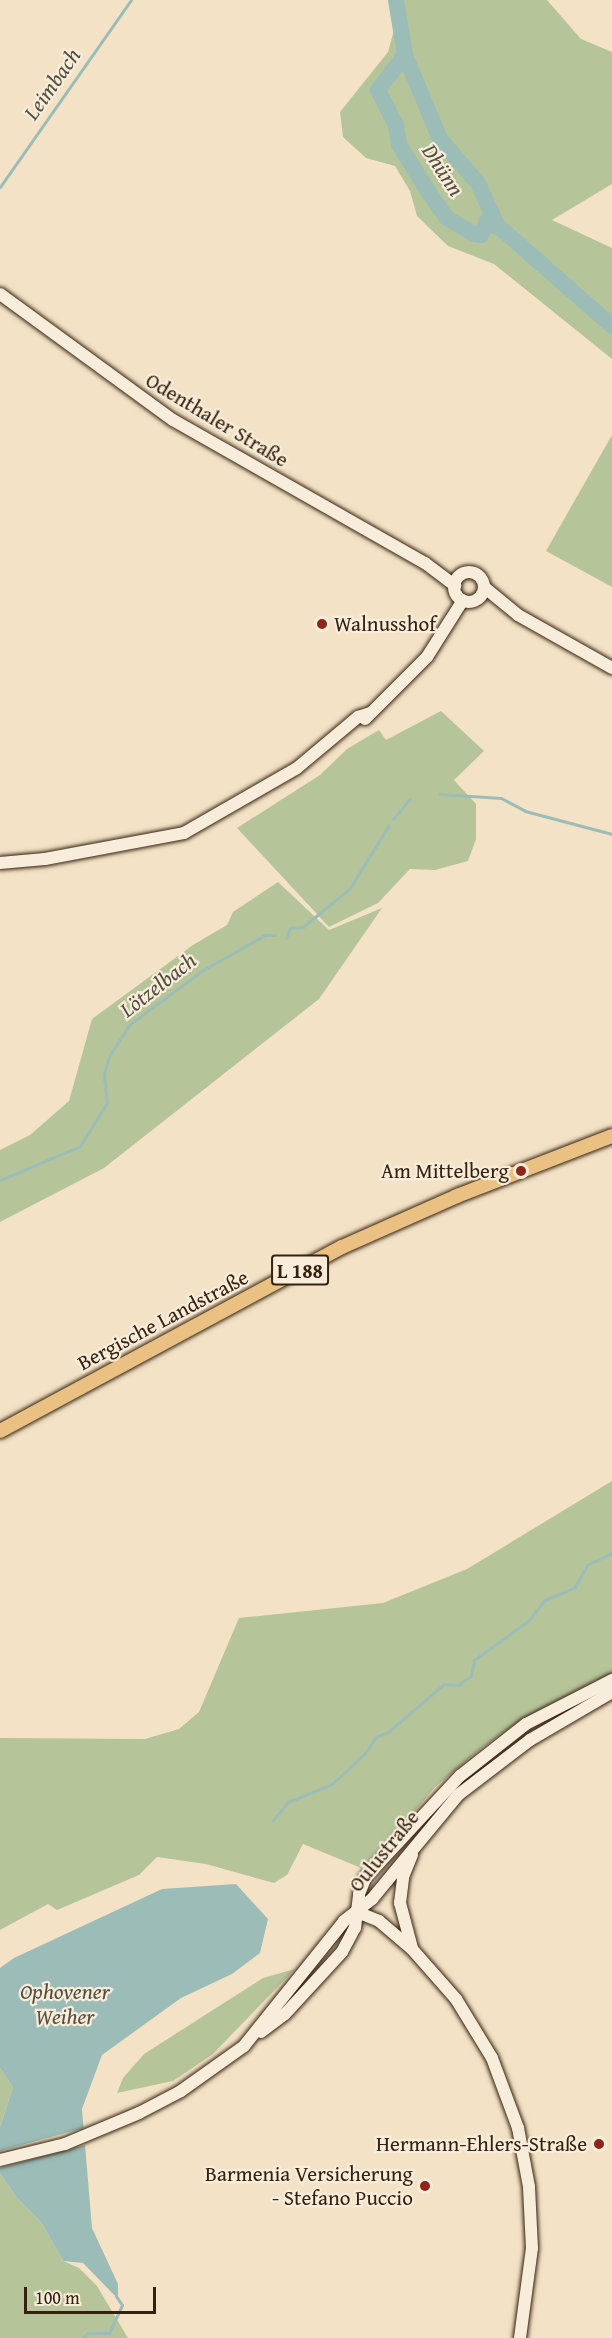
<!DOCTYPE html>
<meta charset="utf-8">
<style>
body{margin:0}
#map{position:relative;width:612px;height:2338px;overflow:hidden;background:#f4e2c6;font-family:"Gentium Book Plus",serif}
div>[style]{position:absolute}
.green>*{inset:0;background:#b6c499}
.water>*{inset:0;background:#9cbdb7}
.pier>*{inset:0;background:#f4e2c6}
.stream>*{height:3px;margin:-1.5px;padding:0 1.5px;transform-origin:1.5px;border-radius:1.5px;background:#9cbdb7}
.river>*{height:16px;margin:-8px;padding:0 8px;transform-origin:8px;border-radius:8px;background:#9cbdb7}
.roads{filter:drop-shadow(0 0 2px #34220f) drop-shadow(0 0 2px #34220f)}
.secondary>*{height:12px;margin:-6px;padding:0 6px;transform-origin:6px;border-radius:6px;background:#f8ecda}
.secondary>.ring{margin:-6px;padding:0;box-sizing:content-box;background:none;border:12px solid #f8ecda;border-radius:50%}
.primary>*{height:14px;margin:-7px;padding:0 7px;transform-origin:7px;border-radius:7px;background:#eac183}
.dots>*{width:16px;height:16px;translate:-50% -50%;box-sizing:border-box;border:3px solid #f8ecda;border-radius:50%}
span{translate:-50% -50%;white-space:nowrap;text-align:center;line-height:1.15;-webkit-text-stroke:4.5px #f8ecda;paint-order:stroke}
.shield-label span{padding:2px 4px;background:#f8ecda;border:2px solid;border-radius:4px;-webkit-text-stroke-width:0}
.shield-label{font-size:20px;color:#34220f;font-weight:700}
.street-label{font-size:21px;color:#34220f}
.poi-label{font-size:21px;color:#34220f}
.left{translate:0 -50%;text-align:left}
.right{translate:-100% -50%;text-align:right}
.water-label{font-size:22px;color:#535041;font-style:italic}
.scale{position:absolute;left:24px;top:2287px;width:132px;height:27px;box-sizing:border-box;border:3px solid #34220f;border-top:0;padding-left:8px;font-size:18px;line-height:21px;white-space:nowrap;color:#34220f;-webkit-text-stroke:4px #f8ecda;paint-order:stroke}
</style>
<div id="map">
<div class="green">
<div style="clip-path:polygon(388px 0,547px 0,581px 39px,612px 52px,612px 184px,552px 220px,612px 248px,612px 359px,494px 264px,448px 246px,417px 216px,410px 191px,395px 166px,366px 158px,343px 137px,340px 112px,388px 52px,396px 23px)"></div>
<div style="clip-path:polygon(612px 435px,612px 587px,546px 551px)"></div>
<div style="clip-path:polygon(441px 711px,484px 751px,454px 780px,476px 804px,476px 839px,468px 861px,435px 870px,410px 869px,378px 903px,329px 927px,237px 828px,320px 775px,347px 749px,379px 730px,386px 740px)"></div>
<div style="clip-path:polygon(278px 882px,329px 930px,382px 908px,319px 999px,104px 1168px,0 1222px,0 1150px,30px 1135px,69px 1101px,92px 1019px,193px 945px,227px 925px,233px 912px)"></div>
<div style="clip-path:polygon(612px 1481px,612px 1673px,514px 1725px,483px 1747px,435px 1787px,366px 1870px,303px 1844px,287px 1875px,274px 1883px,206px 1864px,157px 1857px,139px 1875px,57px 1910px,48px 1904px,0 1930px,0 1738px,145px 1739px,179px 1729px,199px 1712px,239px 1618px,383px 1603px,467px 1569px)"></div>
<div style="clip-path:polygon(295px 1969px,213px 2054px,173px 2081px,117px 2093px,123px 2078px,144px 2054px,263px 1978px)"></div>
<div style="clip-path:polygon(0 2068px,13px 2087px,0 2127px)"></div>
<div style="clip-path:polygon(0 2173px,17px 2198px,41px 2222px,63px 2261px,79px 2268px,97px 2286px,128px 2338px,0 2338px)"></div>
</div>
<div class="water">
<div style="clip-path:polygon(490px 209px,509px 226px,512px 239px,483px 231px,486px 224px,478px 218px)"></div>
<div style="clip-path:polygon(236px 1884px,268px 1919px,260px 1953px,232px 1974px,181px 1998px,102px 2055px,82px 2109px,92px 2228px,118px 2284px,118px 2299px,83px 2263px,63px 2261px,41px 2222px,17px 2198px,0 2173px,0 2127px,13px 2087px,0 2068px,0 1968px,14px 1958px,162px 1889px)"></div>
</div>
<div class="pier">
<div style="clip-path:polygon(87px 2127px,89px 2144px,0 2168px,0 2151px)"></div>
</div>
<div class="stream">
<div style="left:0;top:187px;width:228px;rotate:-55deg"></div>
<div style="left:440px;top:794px;width:61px;rotate:3.8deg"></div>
<div style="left:501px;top:798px;width:27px;rotate:28deg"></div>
<div style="left:525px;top:811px;width:90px;rotate:14.8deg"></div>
<div style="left:393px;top:819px;width:26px;rotate:-50deg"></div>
<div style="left:286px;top:938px;width:11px;rotate:-68deg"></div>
<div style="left:290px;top:928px;width:13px;rotate:-4deg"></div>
<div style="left:303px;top:927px;width:61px;rotate:-39.7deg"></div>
<div style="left:350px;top:888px;width:74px;rotate:-58.2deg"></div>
<div style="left:0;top:1180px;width:87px;rotate:-23deg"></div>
<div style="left:80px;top:1146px;width:51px;rotate:-57.9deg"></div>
<div style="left:107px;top:1103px;width:29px;rotate:-96deg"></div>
<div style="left:104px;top:1074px;width:19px;rotate:-74deg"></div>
<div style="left:109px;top:1056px;width:38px;rotate:-57deg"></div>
<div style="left:130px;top:1024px;width:91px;rotate:-36.5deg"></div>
<div style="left:203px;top:970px;width:71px;rotate:-29.4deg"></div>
<div style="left:265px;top:935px;width:10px"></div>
<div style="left:273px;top:1820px;width:23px;rotate:-50deg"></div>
<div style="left:288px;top:1802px;width:48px;rotate:-22.2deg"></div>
<div style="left:332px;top:1784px;width:45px;rotate:-43.2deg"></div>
<div style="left:365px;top:1753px;width:19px;rotate:-55deg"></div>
<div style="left:376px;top:1737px;width:13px;rotate:-23deg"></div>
<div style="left:388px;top:1732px;width:74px;rotate:-40.6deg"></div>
<div style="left:444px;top:1684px;width:14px;rotate:4deg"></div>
<div style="left:458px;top:1685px;width:16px;rotate:-35deg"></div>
<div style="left:471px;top:1676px;width:16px;rotate:-79deg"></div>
<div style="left:474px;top:1660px;width:67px;rotate:-35.8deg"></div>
<div style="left:528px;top:1621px;width:27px;rotate:-51deg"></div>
<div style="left:545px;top:1600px;width:33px;rotate:-23deg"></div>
<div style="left:575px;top:1587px;width:25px;rotate:-61deg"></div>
<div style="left:587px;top:1565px;width:28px;rotate:-26deg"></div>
<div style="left:83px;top:2338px;width:6px;rotate:-51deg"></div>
<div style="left:87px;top:2333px;width:22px"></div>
<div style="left:109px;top:2333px;width:31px;rotate:-65deg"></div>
<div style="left:122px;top:2305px;width:11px;rotate:-124deg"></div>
</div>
<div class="river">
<div style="left:396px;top:0;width:56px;rotate:80.7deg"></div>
<div style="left:405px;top:55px;width:44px;rotate:127.6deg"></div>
<div style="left:378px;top:90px;width:39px;rotate:63deg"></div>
<div style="left:396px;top:125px;width:20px;rotate:81deg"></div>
<div style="left:399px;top:145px;width:58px;rotate:57.7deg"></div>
<div style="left:430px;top:194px;width:29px;rotate:55deg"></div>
<div style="left:447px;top:218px;width:31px;rotate:31deg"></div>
<div style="left:474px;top:234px;width:7px;rotate:8deg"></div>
<div style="left:481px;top:235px;width:12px;rotate:-66deg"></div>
<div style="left:486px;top:224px;width:11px;rotate:5deg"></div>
<div style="left:497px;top:225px;width:153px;rotate:41.3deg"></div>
<div style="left:405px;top:55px;width:91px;rotate:67.4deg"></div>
<div style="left:440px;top:139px;width:58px;rotate:49.2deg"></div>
<div style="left:478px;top:183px;width:46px;rotate:65.7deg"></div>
</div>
<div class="roads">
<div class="secondary">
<div style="left:0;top:294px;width:214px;rotate:36.1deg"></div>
<div style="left:173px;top:420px;width:290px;rotate:29.6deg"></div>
<div style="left:425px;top:563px;width:38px;rotate:37deg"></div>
<div class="ring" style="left:454px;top:572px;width:18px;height:18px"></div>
<div style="left:484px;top:587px;width:44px;rotate:39.5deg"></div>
<div style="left:518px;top:615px;width:108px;rotate:29.4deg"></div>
<div style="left:365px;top:719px;width:88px;rotate:-45deg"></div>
<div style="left:427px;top:657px;width:67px;rotate:-57.7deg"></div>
<div style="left:0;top:863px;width:45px;rotate:-5.1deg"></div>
<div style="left:45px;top:859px;width:141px;rotate:-10.6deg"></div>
<div style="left:184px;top:833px;width:130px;rotate:-29.9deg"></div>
<div style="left:297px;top:768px;width:80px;rotate:-39.9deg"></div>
<div style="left:358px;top:717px;width:13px;rotate:-18deg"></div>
<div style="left:357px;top:1912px;width:24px;rotate:22deg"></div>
<div style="left:379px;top:1921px;width:43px;rotate:40.3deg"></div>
<div style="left:412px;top:1949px;width:67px;rotate:48.7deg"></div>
<div style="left:456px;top:1999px;width:69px;rotate:58.6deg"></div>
<div style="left:492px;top:2058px;width:75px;rotate:69.6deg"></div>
<div style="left:518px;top:2128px;width:60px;rotate:79.4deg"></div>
<div style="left:529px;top:2187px;width:61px;rotate:87.2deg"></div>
<div style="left:532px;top:2248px;width:91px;rotate:97.6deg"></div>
<div style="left:412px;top:1948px;width:47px;rotate:-104.9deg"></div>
<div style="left:400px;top:1903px;width:26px;rotate:-83deg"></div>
<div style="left:403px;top:1877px;width:24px;rotate:-68deg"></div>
<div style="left:261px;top:2032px;width:30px;rotate:-37deg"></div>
<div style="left:285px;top:2014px;width:84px;rotate:-47.4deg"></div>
<div style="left:342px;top:1952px;width:27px;rotate:-62deg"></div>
<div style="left:355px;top:1928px;width:34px;rotate:-83deg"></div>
<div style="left:359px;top:1894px;width:18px;rotate:-68deg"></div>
<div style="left:366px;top:1877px;width:138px;rotate:-47.1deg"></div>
<div style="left:460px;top:1776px;width:84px;rotate:-38.2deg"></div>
<div style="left:526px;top:1724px;width:97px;rotate:-27.1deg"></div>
<div style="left:0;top:2160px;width:67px;rotate:-13.8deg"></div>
<div style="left:65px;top:2144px;width:80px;rotate:-22.7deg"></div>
<div style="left:139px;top:2113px;width:47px;rotate:-27.6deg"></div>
<div style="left:181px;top:2091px;width:77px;rotate:-35.5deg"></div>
<div style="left:244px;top:2046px;width:160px;rotate:-51.3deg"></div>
<div style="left:344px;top:1921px;width:36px;rotate:-38deg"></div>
<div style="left:372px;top:1899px;width:135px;rotate:-50.4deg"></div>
<div style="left:458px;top:1795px;width:91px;rotate:-37.4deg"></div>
<div style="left:530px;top:1740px;width:95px;rotate:-30.3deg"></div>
</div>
<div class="primary">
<div style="left:0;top:1431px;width:388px;rotate:-28.3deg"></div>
<div style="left:342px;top:1247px;width:126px;rotate:-23.9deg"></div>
<div style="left:457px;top:1196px;width:166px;rotate:-21.2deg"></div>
</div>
</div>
<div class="dots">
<div style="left:322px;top:624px;background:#8f2418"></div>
<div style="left:521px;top:1171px;background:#8f2418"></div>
<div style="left:599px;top:2144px;background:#8f2418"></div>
<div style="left:425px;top:2186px;background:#8f2418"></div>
</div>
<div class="shield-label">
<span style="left:300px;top:1270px">L 188</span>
</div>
<div class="street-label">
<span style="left:217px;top:420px;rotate:31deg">Odenthaler Straße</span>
<span style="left:163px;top:1320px;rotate:-28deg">Bergische Landstraße</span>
<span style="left:384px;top:1851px;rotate:-51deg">Oulustraße</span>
</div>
<div class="poi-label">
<span class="left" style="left:334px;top:624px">Walnusshof</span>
<span class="right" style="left:509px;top:1171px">Am Mittelberg</span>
<span class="right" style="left:587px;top:2144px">Hermann-Ehlers-Straße</span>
<span class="right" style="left:413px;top:2186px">Barmenia Versicherung<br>- Stefano Puccio</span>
</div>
<div class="water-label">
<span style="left:52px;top:84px;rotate:-55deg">Leimbach</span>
<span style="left:443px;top:170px;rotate:57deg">Dhünn</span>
<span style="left:158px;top:985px;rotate:-38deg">Lötzelbach</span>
<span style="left:65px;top:2004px">Ophovener<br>Weiher</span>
</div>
<div class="scale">100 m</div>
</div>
